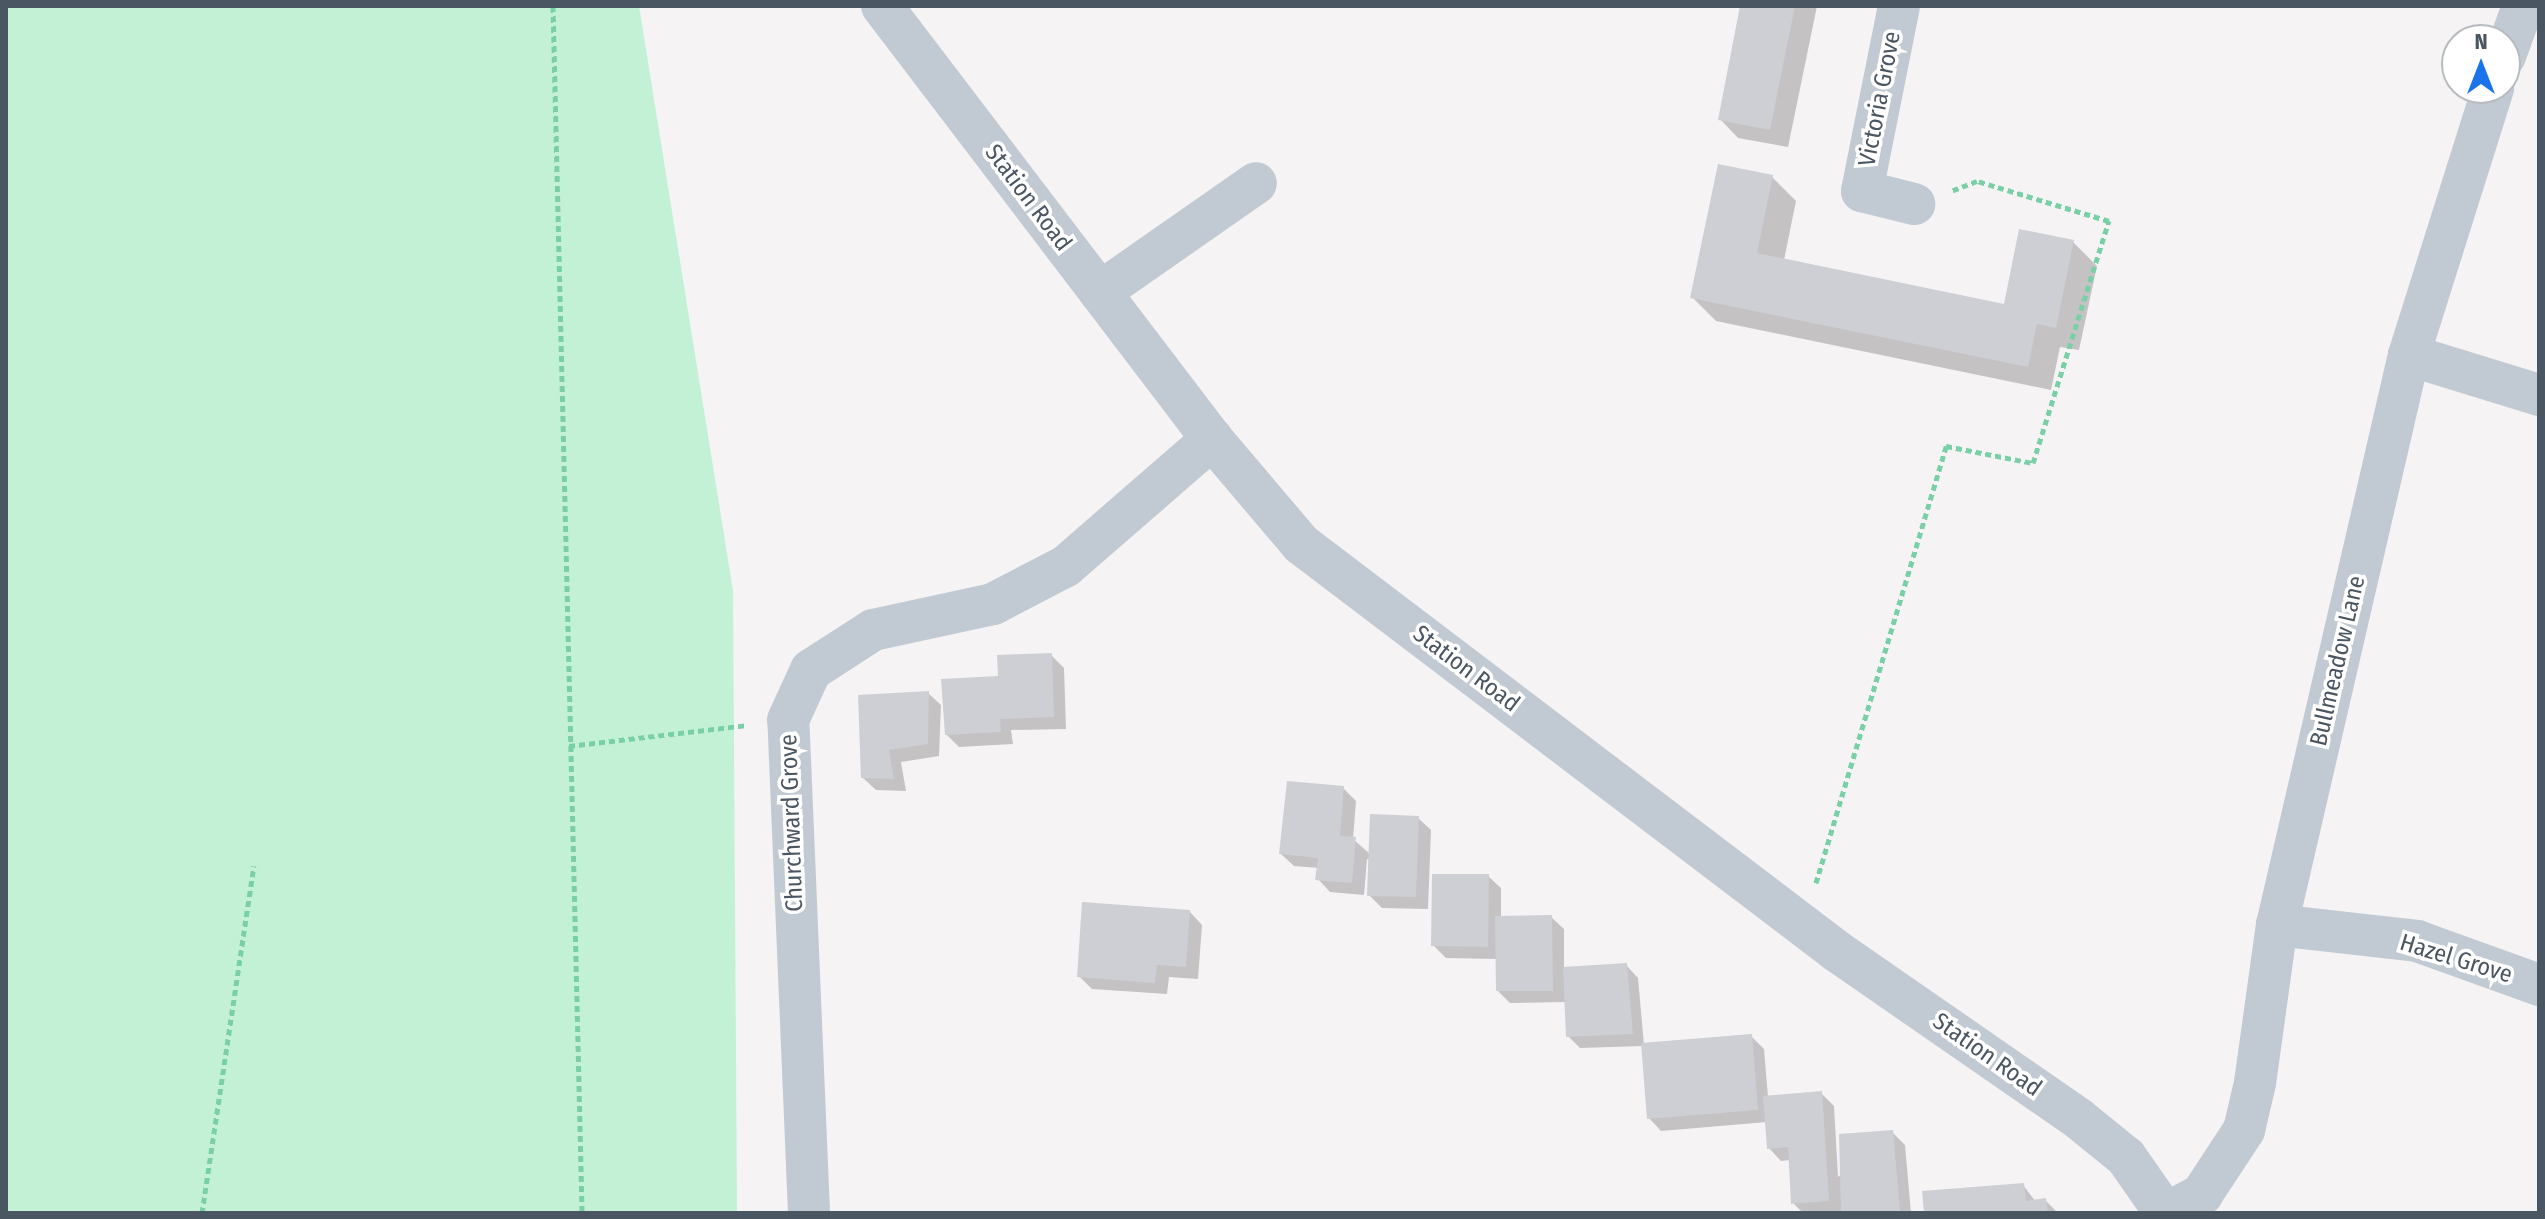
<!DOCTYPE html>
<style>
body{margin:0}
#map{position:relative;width:2545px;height:1219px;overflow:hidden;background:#f5f3f3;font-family:"Fira Sans Condensed",sans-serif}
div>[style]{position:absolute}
.green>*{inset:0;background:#c3f1d5}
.shadow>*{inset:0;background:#0003}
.building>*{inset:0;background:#cdcfd5}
.path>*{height:5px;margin-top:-2.5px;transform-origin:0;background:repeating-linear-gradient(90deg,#7ad0a6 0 6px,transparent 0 10px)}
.minor>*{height:42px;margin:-21px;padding:0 21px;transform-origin:21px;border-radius:21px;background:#c1cad2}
span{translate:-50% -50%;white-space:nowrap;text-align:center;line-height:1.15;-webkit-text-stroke:7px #fff;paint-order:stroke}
.street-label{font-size:24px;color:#4a5661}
.frame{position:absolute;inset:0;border:8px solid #4a5661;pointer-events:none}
.north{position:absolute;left:2441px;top:24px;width:80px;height:80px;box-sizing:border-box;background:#fff;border:2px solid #b7bbc0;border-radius:50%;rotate:0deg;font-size:22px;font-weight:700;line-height:32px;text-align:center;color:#4a5661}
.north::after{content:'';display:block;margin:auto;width:28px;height:36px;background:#1a73e8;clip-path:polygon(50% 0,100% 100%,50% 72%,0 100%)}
</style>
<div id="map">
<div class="green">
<div style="clip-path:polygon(6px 6px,639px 6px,733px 591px,737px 1213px,6px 1213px)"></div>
</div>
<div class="shadow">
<div style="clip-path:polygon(1743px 6px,1817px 6px,1788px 147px,1738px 138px,1720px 119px)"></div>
<div style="clip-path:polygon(1772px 177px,1796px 201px,1784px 260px,2005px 306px,2073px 242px,2097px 266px,2079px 350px,2060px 347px,2051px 390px,1716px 321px,1692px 297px)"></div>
<div style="clip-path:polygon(1051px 655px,1064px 668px,1066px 729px,1011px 730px,1013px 744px,959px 747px,946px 734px,1000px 677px)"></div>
<div style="clip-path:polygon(928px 693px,941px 705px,939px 756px,901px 762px,906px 791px,876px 790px,863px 778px)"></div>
<div style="clip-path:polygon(1343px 788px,1356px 801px,1353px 839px,1371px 855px,1418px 818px,1431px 830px,1428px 909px,1382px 908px,1369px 895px,1371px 860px,1367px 859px,1364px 895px,1330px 892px,1318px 879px,1319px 868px,1294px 866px,1281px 854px)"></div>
<div style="clip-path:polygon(1488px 876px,1501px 888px,1501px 917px,1551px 917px,1564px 929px,1564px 969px,1626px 965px,1638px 978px,1644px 1045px,1751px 1036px,1764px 1049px,1768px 1097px,1821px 1093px,1834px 1106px,1838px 1177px,1892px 1132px,1905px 1145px,1911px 1213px,1803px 1213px,1793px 1203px,1790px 1160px,1781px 1161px,1769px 1148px,1767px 1122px,1661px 1131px,1649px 1118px,1643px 1046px,1580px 1048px,1568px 1036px,1566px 1002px,1510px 1003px,1498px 991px,1497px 959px,1446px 958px,1433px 945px)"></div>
<div style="clip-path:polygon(1190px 912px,1202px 925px,1198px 979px,1169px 977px,1167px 994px,1092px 989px,1079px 976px)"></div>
<div style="clip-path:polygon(2023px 1185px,2036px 1202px,2046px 1201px,2058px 1213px,1926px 1213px)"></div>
</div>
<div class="building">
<div style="clip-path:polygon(1740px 6px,1795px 6px,1770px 130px,1718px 120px)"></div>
<div style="clip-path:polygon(1718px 164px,1773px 175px,1757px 253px,2004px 304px,2019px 229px,2074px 240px,2056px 328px,2037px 324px,2028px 367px,1690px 298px)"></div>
<div style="clip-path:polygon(1052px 653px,1054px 717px,1000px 719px,1001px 732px,945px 735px,941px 679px,998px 676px,997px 655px)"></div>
<div style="clip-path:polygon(929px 691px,928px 744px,889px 750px,894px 779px,861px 778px,858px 695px)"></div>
<div style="clip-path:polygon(1287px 781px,1344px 786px,1340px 836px,1356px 837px,1352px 883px,1315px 880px,1318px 858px,1279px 854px)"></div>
<div style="clip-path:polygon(1370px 814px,1419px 816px,1416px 897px,1367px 896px)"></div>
<div style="clip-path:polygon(1432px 874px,1489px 874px,1488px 947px,1431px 946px)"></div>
<div style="clip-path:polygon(1082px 902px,1190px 910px,1186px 967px,1157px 965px,1155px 983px,1077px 977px)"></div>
<div style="clip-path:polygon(1552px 915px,1553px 991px,1496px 991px,1495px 916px)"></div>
<div style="clip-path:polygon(1627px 963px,1633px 1034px,1566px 1037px,1563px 967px)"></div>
<div style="clip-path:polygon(1752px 1034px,1758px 1110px,1647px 1119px,1641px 1043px)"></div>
<div style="clip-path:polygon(1822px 1091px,1829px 1201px,1791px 1204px,1788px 1147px,1767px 1149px,1763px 1096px)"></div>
<div style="clip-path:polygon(1893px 1130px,1900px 1211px,1841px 1213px,1839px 1134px)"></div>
<div style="clip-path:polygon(2024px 1183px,2026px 1201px,2046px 1198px,2048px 1213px,1924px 1213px,1922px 1191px)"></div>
</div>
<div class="path">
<div style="left:553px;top:6px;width:1207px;rotate:88.62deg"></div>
<div style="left:569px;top:746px;width:179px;rotate:-6.7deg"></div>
<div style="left:1816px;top:883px;width:456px;rotate:-73.4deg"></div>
<div style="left:1946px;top:446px;width:89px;rotate:11.1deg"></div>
<div style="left:2033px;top:463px;width:254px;rotate:-72.6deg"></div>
<div style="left:2109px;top:221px;width:138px;rotate:-163.1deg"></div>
<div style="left:1977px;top:181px;width:26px;rotate:159deg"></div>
<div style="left:202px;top:1213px;width:351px;rotate:-81.5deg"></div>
</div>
<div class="minor">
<div style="left:882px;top:6px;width:544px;rotate:52.69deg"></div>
<div style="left:1212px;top:439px;width:138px;rotate:49.7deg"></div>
<div style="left:1301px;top:544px;width:674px;rotate:37.23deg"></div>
<div style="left:1838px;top:952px;width:293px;rotate:34.7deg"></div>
<div style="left:2079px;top:1119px;width:60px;rotate:39deg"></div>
<div style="left:2126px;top:1157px;width:68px;rotate:55.1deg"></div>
<div style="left:1899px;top:6px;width:189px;rotate:101.3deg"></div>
<div style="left:1862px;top:191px;width:54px;rotate:14deg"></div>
<div style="left:2505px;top:56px;width:53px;rotate:-70.2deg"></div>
<div style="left:1100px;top:292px;width:190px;rotate:-34.9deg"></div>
<div style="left:2409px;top:355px;width:136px;rotate:17.1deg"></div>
<div style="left:2277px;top:925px;width:141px;rotate:6.5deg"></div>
<div style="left:2417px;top:941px;width:130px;rotate:19.8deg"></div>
<div style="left:809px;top:1213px;width:493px;rotate:-92.4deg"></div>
<div style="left:788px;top:720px;width:55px;rotate:-65.3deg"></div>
<div style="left:811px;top:670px;width:74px;rotate:-32.8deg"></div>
<div style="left:873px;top:630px;width:123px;rotate:-12.2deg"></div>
<div style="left:993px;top:604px;width:82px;rotate:-27.5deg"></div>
<div style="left:1066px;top:566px;width:194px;rotate:-41deg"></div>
<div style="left:2167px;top:1213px;width:40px;rotate:-28deg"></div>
<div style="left:2202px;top:1194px;width:77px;rotate:-56.7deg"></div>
<div style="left:2244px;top:1130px;width:48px;rotate:-76.8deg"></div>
<div style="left:2255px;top:1083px;width:160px;rotate:-82.1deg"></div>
<div style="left:2277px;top:925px;width:585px;rotate:-76.96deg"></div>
<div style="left:2409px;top:355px;width:280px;rotate:-72.5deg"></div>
</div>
<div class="street-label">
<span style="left:1880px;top:99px;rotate:-79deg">Victoria Grove</span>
<span style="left:1028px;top:198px;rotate:53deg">Station Road</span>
<span style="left:2338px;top:661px;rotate:-77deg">Bullmeadow Lane</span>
<span style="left:1466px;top:669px;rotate:37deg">Station Road</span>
<span style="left:792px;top:823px;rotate:-92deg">Churchward Grove</span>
<span style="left:2456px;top:959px;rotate:17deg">Hazel Grove</span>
<span style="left:1987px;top:1055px;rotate:35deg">Station Road</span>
</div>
<div class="frame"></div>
<div class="north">N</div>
</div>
